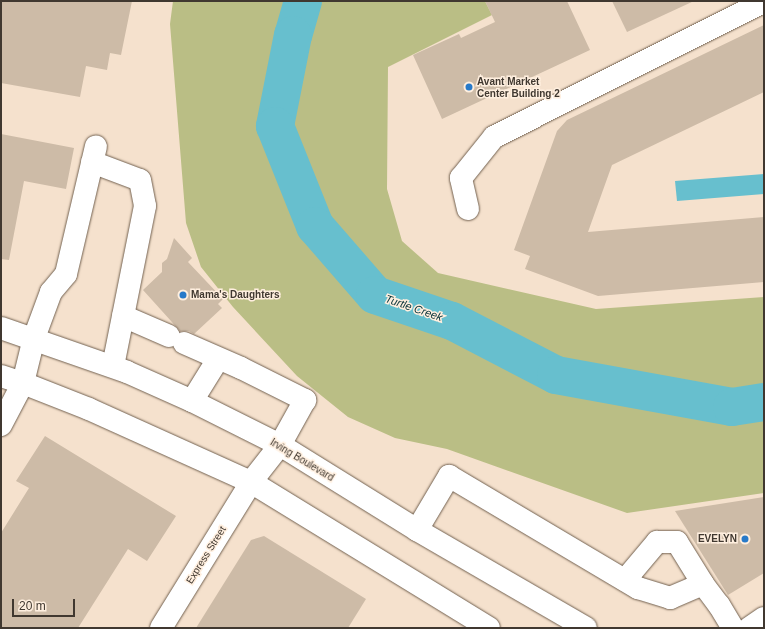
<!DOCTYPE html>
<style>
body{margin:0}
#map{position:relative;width:765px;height:629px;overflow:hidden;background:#f5e1cd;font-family:Arial,sans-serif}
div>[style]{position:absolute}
.green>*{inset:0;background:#babe85}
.water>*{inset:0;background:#67bfce}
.river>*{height:38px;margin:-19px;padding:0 19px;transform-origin:19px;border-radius:19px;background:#67bfce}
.building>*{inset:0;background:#cdbba7}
.roads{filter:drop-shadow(0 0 1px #726150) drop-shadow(0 0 1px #726150)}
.minor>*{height:22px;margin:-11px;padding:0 11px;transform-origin:11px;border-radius:11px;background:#fff}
.major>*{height:22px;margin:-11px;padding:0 11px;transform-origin:11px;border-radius:11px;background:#fff}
.dots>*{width:11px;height:11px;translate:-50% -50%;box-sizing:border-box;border:2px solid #ffefdf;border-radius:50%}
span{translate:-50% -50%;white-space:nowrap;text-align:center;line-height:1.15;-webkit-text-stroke:3px #ffefdf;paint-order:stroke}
.poi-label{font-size:10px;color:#403830;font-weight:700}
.left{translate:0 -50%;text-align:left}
.right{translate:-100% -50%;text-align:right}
.street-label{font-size:10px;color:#403830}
.water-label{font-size:11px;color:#09353b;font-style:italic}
.frame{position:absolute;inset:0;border:2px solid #403830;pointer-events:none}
.scale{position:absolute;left:12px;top:599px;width:63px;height:18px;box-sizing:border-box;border:2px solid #403830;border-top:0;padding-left:5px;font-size:12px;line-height:14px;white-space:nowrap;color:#403830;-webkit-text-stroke:3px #ffefdf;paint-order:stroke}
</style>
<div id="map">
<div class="green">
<div style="clip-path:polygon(173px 1px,485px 1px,492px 15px,388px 67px,387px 189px,402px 241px,438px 273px,596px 309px,764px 297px,764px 493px,627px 513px,447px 449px,395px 438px,348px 417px,297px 376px,233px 307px,201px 267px,186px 223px,170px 24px)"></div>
</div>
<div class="water">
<div style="clip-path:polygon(764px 174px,764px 194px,677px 201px,675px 181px)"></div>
</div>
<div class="river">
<div style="left:303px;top:1px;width:35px;rotate:106deg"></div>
<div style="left:293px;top:35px;width:93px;rotate:101.2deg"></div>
<div style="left:275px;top:126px;width:108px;rotate:68.2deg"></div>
<div style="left:315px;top:226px;width:91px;rotate:49deg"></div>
<div style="left:375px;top:295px;width:81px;rotate:18.7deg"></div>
<div style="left:452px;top:321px;width:117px;rotate:27.4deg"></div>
<div style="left:556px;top:375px;width:179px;rotate:10.3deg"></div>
<div style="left:732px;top:407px;width:32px;rotate:-9deg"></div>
</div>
<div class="building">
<div style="clip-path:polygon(1px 1px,132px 1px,121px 55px,110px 53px,107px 70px,86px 66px,80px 97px,1px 83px)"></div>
<div style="clip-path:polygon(485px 1px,567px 1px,590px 50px,442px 119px,413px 55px,459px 34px,461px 38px,495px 22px)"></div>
<div style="clip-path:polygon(612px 1px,694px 1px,627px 32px)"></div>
<div style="clip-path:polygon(764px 25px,764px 92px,612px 165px,588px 232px,764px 217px,764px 282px,598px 296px,525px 269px,530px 256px,514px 250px,557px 131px,567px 120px)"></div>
<div style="clip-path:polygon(1px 134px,74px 148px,66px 189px,24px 181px,9px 260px,1px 259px)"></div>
<div style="clip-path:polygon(174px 238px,192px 258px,188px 262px,223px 299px,218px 304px,222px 308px,194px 334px,189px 331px,180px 331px,143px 290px,162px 272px,162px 263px,167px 259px)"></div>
<div style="clip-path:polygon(45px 436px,176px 516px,147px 561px,128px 549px,78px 628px,1px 628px,1px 533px,29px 488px,16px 481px)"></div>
<div style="clip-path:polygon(764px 497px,764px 573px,728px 595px,675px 511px)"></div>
<div style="clip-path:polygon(264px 536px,366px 599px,348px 628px,196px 628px,251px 540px)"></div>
</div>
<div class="roads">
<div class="minor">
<div style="left:92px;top:162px;width:51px;rotate:20.6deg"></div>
<div style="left:140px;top:180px;width:26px;rotate:79deg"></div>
<div style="left:145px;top:206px;width:163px;rotate:101.3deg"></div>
<div style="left:468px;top:209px;width:32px;rotate:-103deg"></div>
<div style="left:461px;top:178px;width:53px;rotate:-51.2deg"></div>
<div style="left:494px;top:137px;width:302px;rotate:-26.6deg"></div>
<div style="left:123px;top:316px;width:50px;rotate:23.5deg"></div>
<div style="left:34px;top:338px;width:49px;rotate:-69.7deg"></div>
<div style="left:51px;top:292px;width:23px;rotate:-50deg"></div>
<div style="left:66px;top:274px;width:131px;rotate:-76.8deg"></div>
<div style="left:184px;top:343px;width:62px;rotate:23.7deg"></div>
<div style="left:241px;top:368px;width:72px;rotate:26.6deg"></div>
<div style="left:305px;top:400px;width:51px;rotate:119.1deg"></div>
<div style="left:192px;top:401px;width:49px;rotate:-58.2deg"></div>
<div style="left:1px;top:425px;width:47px;rotate:-62.4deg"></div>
<div style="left:417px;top:530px;width:63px;rotate:-59.3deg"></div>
<div style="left:449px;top:476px;width:220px;rotate:30.7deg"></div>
<div style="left:638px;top:588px;width:34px;rotate:17deg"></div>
<div style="left:670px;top:598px;width:36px;rotate:-23deg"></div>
<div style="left:703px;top:584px;width:26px;rotate:53deg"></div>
<div style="left:719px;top:605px;width:27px;rotate:59deg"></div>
<div style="left:625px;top:580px;width:50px;rotate:-49.9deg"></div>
<div style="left:657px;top:542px;width:20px"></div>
<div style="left:677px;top:542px;width:49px;rotate:58.2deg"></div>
<div style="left:161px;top:628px;width:172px;rotate:-58.3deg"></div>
<div style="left:749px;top:628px;width:18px;rotate:-34deg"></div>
</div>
<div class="major">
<div style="left:1px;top:328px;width:133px;rotate:19.2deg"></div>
<div style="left:127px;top:372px;width:71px;rotate:24deg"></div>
<div style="left:192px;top:401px;width:98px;rotate:26.6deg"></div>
<div style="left:280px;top:445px;width:161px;rotate:31.8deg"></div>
<div style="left:417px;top:530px;width:195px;rotate:30.1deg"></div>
<div style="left:1px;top:376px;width:23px;rotate:18deg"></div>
<div style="left:23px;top:383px;width:71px;rotate:21.5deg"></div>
<div style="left:89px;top:409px;width:178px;rotate:24.3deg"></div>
<div style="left:251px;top:482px;width:279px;rotate:31.5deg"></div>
<div style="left:23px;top:383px;width:46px;rotate:-76.3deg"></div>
<div style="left:251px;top:482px;width:47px;rotate:-51.9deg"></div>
</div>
</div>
<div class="dots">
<div style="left:469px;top:87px;background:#287ac9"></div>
<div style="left:183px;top:295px;background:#287ac9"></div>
<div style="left:745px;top:539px;background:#287ac9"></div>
</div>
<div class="poi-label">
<span class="left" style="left:477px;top:87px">Avant Market<br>Center Building 2</span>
<span class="left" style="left:191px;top:295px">Mama's Daughters</span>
<span class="right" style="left:737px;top:539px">EVELYN</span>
</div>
<div class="street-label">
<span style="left:302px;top:460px;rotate:31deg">Irving Boulevard</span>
<span style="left:206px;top:555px;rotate:-58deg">Express Street</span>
</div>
<div class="water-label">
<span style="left:414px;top:308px;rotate:19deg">Turtle Creek</span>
</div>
<div class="frame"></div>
<div class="scale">20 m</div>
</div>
